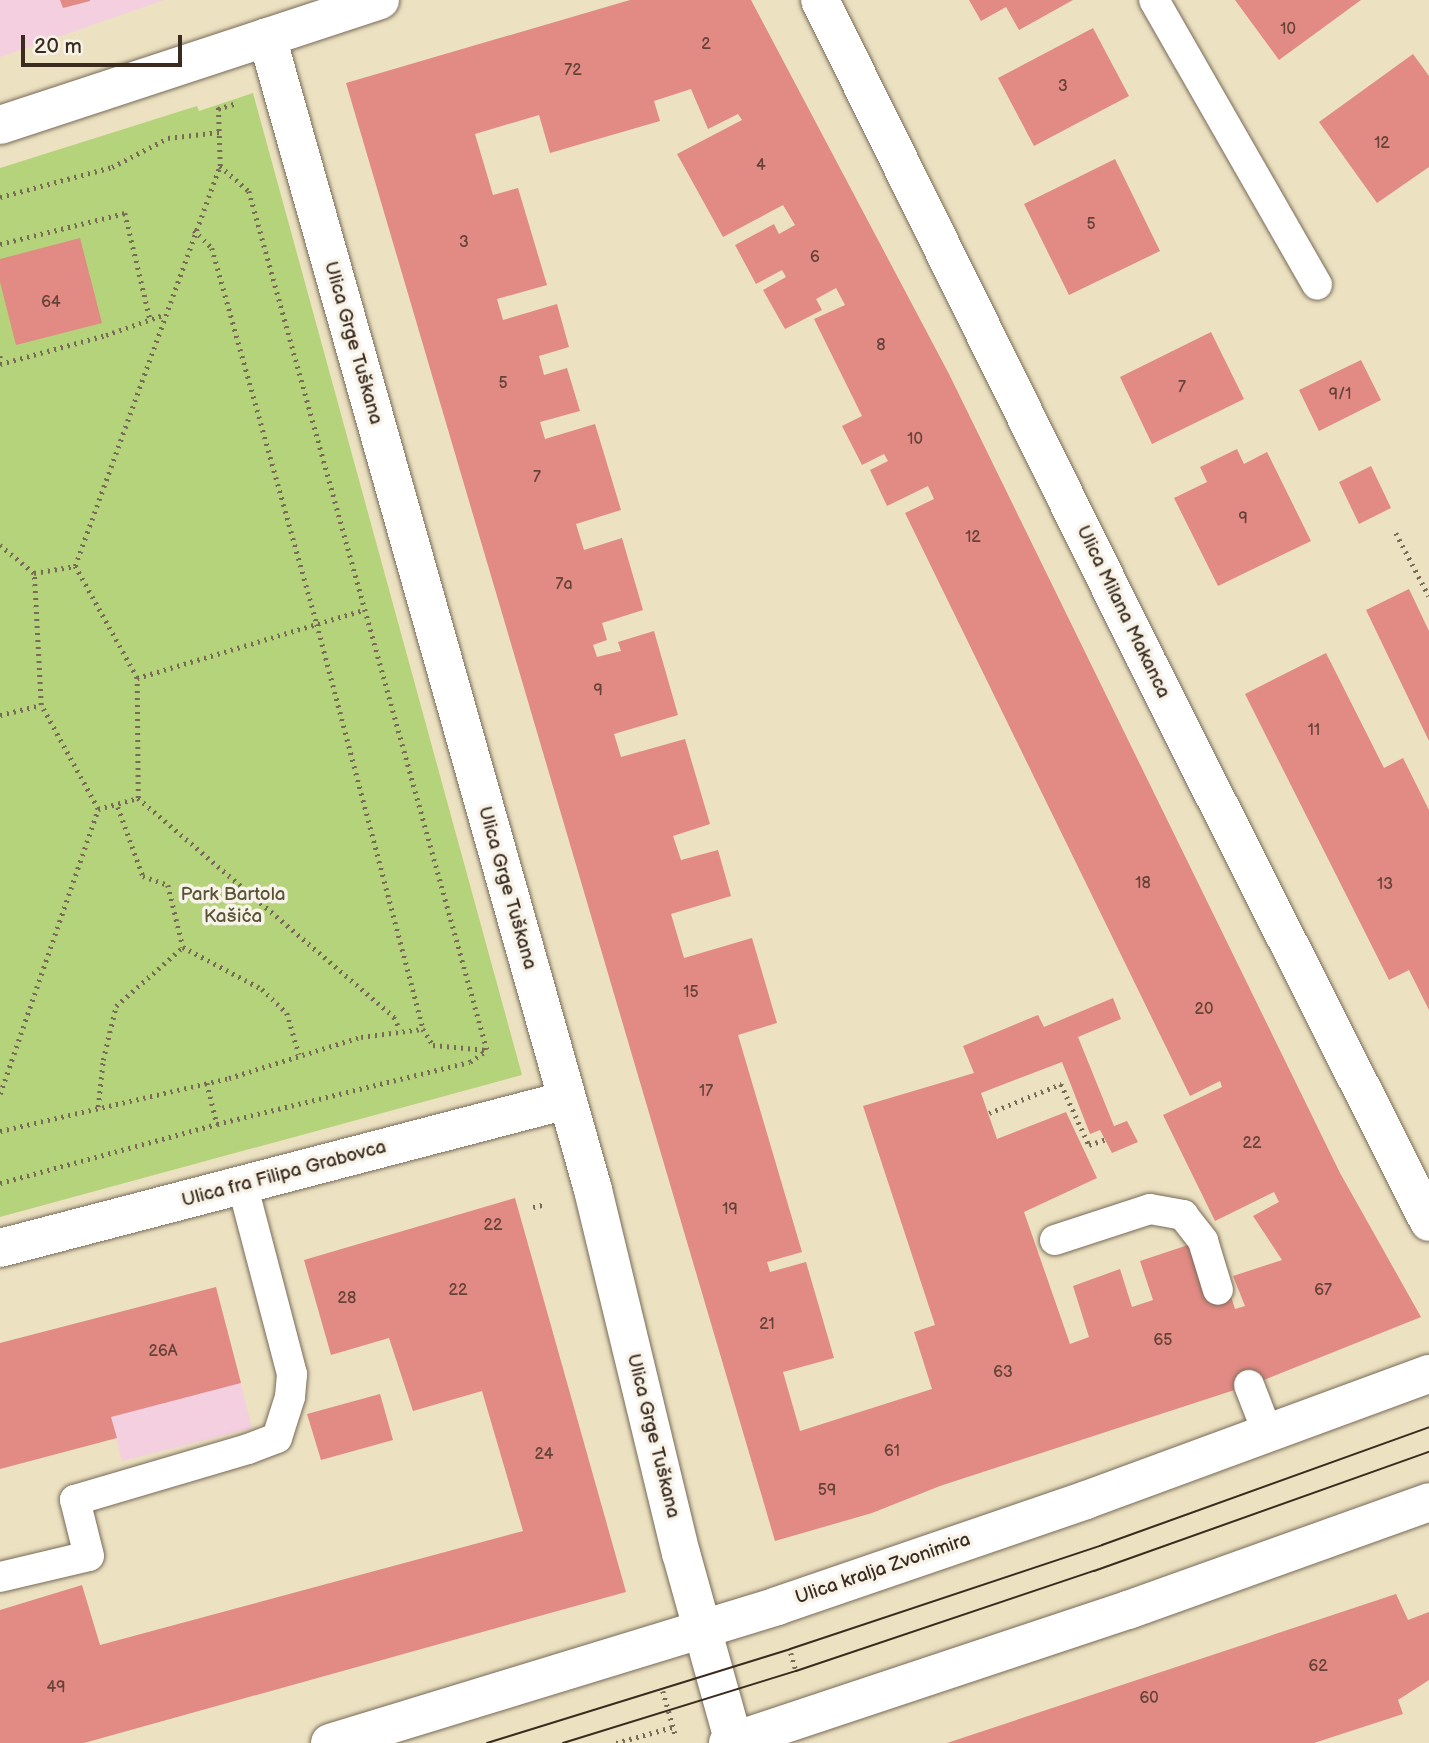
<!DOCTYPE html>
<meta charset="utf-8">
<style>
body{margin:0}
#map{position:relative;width:1429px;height:1743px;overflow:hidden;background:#ece2c2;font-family:"Balsamiq Sans",sans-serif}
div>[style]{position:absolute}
.built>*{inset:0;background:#f3cfdf}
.green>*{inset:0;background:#b5d37a}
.building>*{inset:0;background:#e28a84}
.path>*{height:4.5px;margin-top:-2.25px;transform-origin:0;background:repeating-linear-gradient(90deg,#796a57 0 2px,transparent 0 7px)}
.roads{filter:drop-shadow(0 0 2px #796a57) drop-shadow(0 0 2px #796a57)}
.service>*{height:30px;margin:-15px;padding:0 15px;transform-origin:15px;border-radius:15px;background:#fff}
.minor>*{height:38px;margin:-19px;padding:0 19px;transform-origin:19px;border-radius:19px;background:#fff}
.tertiary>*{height:38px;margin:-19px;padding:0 19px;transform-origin:19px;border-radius:19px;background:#fff}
.secondary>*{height:38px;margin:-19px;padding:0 19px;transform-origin:19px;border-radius:19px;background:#fff}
.tram>*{height:2px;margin:-1px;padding:0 1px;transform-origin:1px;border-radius:1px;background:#3b2a1e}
span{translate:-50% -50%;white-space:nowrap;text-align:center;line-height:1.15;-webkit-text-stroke:7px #f7f3e8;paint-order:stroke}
.number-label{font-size:16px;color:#654238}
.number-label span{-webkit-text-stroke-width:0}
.street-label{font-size:19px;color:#3b2a1e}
.park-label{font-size:19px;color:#5a5435}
.scale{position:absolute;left:21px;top:35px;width:161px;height:32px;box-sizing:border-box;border:4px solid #3b2a1e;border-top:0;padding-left:9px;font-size:21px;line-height:24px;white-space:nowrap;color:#3b2a1e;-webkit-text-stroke:5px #f7f3e8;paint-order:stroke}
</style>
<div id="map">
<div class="built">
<div style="clip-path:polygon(0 0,164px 0,0 57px)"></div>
<div style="clip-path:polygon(216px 1287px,252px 1428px,122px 1461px,86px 1321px)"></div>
</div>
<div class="green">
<div style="clip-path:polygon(253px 93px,522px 1075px,0 1217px,0 168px,197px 106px,199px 111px)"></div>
</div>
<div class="building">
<div style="clip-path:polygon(60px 0,90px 0,90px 1px,63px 8px)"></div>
<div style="clip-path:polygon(evenodd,630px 0,751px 0,949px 374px,1340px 1173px,1421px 1317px,1259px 1382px,940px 1486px,872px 1513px,775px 1541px,346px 83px,630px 0,691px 89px,708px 129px,738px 114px,742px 120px,677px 154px,723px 237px,783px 205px,795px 225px,779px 234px,774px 224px,735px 245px,756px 284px,782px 270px,786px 277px,763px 290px,785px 329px,822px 310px,816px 299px,836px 288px,845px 305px,814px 319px,862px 416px,842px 426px,862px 465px,884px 454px,888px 461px,870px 470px,887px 506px,928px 486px,934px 499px,905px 513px,1190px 1096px,1220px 1081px,1222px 1087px,1163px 1115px,1215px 1221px,1274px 1192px,1279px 1202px,1253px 1216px,1282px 1260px,1233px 1276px,1245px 1306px,1235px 1309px,1228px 1287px,1205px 1295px,1188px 1245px,1140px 1261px,1153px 1300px,1132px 1307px,1120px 1269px,1073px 1286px,1089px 1337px,1070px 1344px,1024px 1212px,1097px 1178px,1066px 1112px,997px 1139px,981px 1093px,1062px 1062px,1090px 1134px,1100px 1130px,1112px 1153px,1138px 1142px,1127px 1121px,1114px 1126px,1078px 1037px,1121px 1019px,1113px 998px,1044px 1027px,1038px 1015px,963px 1046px,974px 1073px,863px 1106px,935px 1325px,914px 1332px,932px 1389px,800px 1431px,783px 1372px,834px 1358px,806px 1262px,770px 1272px,767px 1262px,802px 1252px,738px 1035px,777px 1023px,752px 938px,684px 958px,671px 914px,731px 896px,718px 850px,681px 860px,673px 836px,710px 824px,685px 739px,621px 757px,614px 734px,678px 715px,654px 631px,618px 642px,621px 651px,597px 657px,593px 645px,607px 640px,602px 623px,643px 610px,622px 538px,584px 550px,576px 524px,621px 510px,595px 424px,545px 439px,540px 422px,580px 411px,567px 368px,544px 375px,539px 356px,569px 347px,557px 304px,503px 320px,497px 299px,547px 285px,518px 188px,493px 195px,475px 134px,539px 115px,550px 153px,660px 121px,654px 101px,691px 89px)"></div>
<div style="clip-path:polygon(969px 0,1073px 0,1019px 30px,1006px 7px,981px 21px)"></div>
<div style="clip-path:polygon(1235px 0,1361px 0,1279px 60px)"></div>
<div style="clip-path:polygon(1093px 28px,1129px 96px,1034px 146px,998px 78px)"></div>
<div style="clip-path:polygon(1413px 54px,1429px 76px,1429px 167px,1377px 203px,1319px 122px)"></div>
<div style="clip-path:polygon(1115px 159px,1160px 251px,1069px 295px,1024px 204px)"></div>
<div style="clip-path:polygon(80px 238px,102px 323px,16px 345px,0 282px,0 259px)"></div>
<div style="clip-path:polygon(1211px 332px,1244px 399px,1152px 444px,1120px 377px)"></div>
<div style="clip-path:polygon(1361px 360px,1381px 400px,1319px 431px,1299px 390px)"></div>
<div style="clip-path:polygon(1237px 449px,1244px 464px,1267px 452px,1311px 541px,1218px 586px,1174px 498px,1207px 482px,1200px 467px)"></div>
<div style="clip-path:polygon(1371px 466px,1391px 508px,1359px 524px,1339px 482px)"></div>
<div style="clip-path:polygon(1409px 589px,1429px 631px,1429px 741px,1366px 610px)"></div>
<div style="clip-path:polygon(1326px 653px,1384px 768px,1403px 758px,1429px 810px,1429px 1010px,1409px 970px,1389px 980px,1245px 694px)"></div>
<div style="clip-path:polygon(515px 1198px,626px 1592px,84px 1743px,0 1743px,0 1610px,82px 1585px,100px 1645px,523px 1531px,482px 1391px,413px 1411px,389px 1338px,331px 1355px,304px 1260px)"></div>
<div style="clip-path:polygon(216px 1287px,241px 1383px,111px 1417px,117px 1438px,0 1469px,0 1343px)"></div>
<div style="clip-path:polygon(380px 1394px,393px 1440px,321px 1460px,307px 1414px)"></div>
<div style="clip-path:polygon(1396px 1594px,1408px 1620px,1429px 1612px,1429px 1680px,1398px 1700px,1403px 1714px,1314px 1743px,947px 1743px)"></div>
</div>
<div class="path">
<div style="left:218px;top:109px;width:20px;rotate:-18deg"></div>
<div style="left:220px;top:166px;width:38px;rotate:41deg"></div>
<div style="left:249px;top:191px;width:891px;rotate:74.51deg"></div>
<div style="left:0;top:197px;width:116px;rotate:-15deg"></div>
<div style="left:112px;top:167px;width:63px;rotate:-27.4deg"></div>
<div style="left:168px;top:138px;width:52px;rotate:-6.6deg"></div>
<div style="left:194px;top:230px;width:25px;rotate:45deg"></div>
<div style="left:212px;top:248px;width:390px;rotate:74.4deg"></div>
<div style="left:317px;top:624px;width:419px;rotate:75.3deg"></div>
<div style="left:0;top:244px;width:129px;rotate:-13.9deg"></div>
<div style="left:125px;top:213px;width:109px;rotate:76.7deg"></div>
<div style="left:0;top:356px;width:7px;rotate:74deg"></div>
<div style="left:0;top:364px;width:110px;rotate:-15.3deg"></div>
<div style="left:106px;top:335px;width:60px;rotate:-19.3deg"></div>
<div style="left:1396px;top:533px;width:71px;rotate:62.4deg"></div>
<div style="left:0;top:545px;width:44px;rotate:39.5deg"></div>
<div style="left:137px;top:678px;width:236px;rotate:-16.7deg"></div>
<div style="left:0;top:715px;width:42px;rotate:-13.7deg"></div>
<div style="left:138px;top:798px;width:337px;rotate:40.5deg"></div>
<div style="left:394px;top:1017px;width:14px;rotate:65deg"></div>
<div style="left:118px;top:807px;width:73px;rotate:70.1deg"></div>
<div style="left:143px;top:876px;width:27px;rotate:20deg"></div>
<div style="left:168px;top:885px;width:64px;rotate:76.4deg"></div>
<div style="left:183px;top:947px;width:89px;rotate:28deg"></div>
<div style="left:262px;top:989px;width:35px;rotate:44deg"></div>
<div style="left:287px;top:1013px;width:43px;rotate:73.7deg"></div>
<div style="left:98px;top:809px;width:41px;rotate:-15.4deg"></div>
<div style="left:138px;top:798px;width:120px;rotate:-90.5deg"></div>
<div style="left:137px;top:678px;width:128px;rotate:-119deg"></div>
<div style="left:75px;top:566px;width:425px;rotate:-70.1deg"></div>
<div style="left:220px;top:166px;width:63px;rotate:-91.8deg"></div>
<div style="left:207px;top:1083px;width:42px;rotate:76.3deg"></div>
<div style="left:0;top:1094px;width:301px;rotate:-71deg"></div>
<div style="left:98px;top:809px;width:119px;rotate:-118.7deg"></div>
<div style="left:41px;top:705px;width:132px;rotate:-93deg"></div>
<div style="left:34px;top:573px;width:42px;rotate:-9.7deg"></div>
<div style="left:98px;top:1107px;width:47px;rotate:-83.9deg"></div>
<div style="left:103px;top:1060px;width:56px;rotate:-76.5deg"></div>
<div style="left:116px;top:1006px;width:89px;rotate:-41.4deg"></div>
<div style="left:989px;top:1113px;width:78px;rotate:-21.9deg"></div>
<div style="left:1061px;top:1084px;width:67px;rotate:65.3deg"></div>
<div style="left:1089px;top:1145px;width:18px;rotate:-19deg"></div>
<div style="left:0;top:1131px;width:235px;rotate:-13deg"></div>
<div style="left:229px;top:1078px;width:138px;rotate:-17.3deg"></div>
<div style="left:361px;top:1037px;width:63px;rotate:-7.4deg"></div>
<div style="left:423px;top:1029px;width:19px;rotate:58deg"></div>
<div style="left:433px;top:1045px;width:54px;rotate:5.3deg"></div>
<div style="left:0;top:1183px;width:225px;rotate:-15.2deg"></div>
<div style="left:217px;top:1124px;width:260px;rotate:-13.8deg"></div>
<div style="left:470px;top:1062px;width:19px;rotate:-35deg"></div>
<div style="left:533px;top:1207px;width:13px;rotate:-13deg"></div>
<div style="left:791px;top:1653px;width:19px;rotate:74deg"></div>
<div style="left:663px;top:1691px;width:48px;rotate:74.2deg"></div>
<div style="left:616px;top:1743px;width:59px;rotate:-15.7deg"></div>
</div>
<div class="roads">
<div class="service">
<div style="left:1154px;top:0;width:328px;rotate:60.2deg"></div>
<div style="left:1055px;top:1240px;width:100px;rotate:-18.1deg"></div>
<div style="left:1150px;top:1209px;width:34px;rotate:10deg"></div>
<div style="left:1183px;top:1215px;width:33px;rotate:52deg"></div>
<div style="left:1203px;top:1241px;width:51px;rotate:73deg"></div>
<div style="left:1249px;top:1385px;width:53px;rotate:68.8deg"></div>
<div style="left:0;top:1577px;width:91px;rotate:-13.3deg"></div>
<div style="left:89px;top:1556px;width:58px;rotate:-104deg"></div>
<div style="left:75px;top:1500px;width:180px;rotate:-16.4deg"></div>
<div style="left:248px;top:1449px;width:31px;rotate:-21deg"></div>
<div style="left:277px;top:1438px;width:43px;rotate:-72.4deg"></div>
<div style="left:290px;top:1397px;width:23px;rotate:-85deg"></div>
<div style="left:292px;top:1374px;width:196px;rotate:-104.7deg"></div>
</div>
<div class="minor">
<div style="left:820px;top:0;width:736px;rotate:63.71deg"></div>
<div style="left:1146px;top:660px;width:629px;rotate:63.27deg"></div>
<div style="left:267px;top:37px;width:1198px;rotate:74.21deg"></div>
<div style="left:593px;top:1190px;width:374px;rotate:76.4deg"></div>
<div style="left:681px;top:1553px;width:197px;rotate:74.4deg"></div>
<div style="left:0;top:1248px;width:586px;rotate:-14.63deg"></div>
</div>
<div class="tertiary">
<div style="left:0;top:125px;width:400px;rotate:-18.2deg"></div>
</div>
<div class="secondary">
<div style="left:330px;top:1743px;width:468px;rotate:-17deg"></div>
<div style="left:777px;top:1606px;width:327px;rotate:-18.9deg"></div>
<div style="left:1086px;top:1500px;width:365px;rotate:-20.2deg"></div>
<div style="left:728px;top:1743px;width:422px;rotate:-18.4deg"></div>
<div style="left:1128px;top:1610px;width:320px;rotate:-19.7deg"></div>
</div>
</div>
<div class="tram">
<div style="left:487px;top:1743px;width:317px;rotate:-17.2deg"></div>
<div style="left:790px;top:1649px;width:329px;rotate:-18.4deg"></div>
<div style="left:1102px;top:1545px;width:348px;rotate:-19.8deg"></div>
<div style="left:563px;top:1743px;width:244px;rotate:-17.2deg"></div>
<div style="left:796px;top:1671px;width:314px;rotate:-18.6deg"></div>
<div style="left:1094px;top:1571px;width:356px;rotate:-19.6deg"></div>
</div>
<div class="number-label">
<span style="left:1288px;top:30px">10</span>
<span style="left:706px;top:45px">2</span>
<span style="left:573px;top:71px">72</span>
<span style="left:1063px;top:87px">3</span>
<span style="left:1382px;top:144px">12</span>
<span style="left:761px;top:166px">4</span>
<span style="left:1091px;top:225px">5</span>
<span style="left:464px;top:243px">3</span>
<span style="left:815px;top:258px">6</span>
<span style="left:51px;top:303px">64</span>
<span style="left:881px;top:346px">8</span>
<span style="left:503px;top:384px">5</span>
<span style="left:1182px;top:388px">7</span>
<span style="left:1340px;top:395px">9/1</span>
<span style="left:915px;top:440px">10</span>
<span style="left:537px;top:478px">7</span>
<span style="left:1243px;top:519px">9</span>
<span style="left:973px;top:538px">12</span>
<span style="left:564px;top:585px">7a</span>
<span style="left:598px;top:691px">9</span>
<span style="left:1314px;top:731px">11</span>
<span style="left:1143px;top:884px">18</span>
<span style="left:1385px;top:885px">13</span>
<span style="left:691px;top:993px">15</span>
<span style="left:1204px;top:1010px">20</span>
<span style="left:706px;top:1092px">17</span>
<span style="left:1252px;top:1144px">22</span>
<span style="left:730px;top:1210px">19</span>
<span style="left:493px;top:1226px">22</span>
<span style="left:458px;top:1291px">22</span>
<span style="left:1323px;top:1291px">67</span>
<span style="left:347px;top:1299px">28</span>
<span style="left:767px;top:1325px">21</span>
<span style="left:1163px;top:1341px">65</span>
<span style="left:163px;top:1352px">26A</span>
<span style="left:1003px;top:1373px">63</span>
<span style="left:892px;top:1452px">61</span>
<span style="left:544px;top:1455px">24</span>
<span style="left:827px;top:1491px">59</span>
<span style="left:1318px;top:1667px">62</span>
<span style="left:56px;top:1688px">49</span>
<span style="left:1149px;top:1699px">60</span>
</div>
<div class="street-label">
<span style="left:353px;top:343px;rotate:74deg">Ulica Grge Tuškana</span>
<span style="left:1123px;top:612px;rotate:64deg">Ulica Milana Makanca</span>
<span style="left:507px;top:888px;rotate:74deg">Ulica Grge Tuškana</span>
<span style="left:284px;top:1174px;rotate:-15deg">Ulica fra Filipa Grabovca</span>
<span style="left:653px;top:1436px;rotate:76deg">Ulica Grge Tuškana</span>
<span style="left:883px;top:1569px;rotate:-19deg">Ulica kralja Zvonimira</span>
</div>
<div class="park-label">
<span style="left:233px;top:906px">Park Bartola<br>Kašića</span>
</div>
<div class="scale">20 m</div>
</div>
